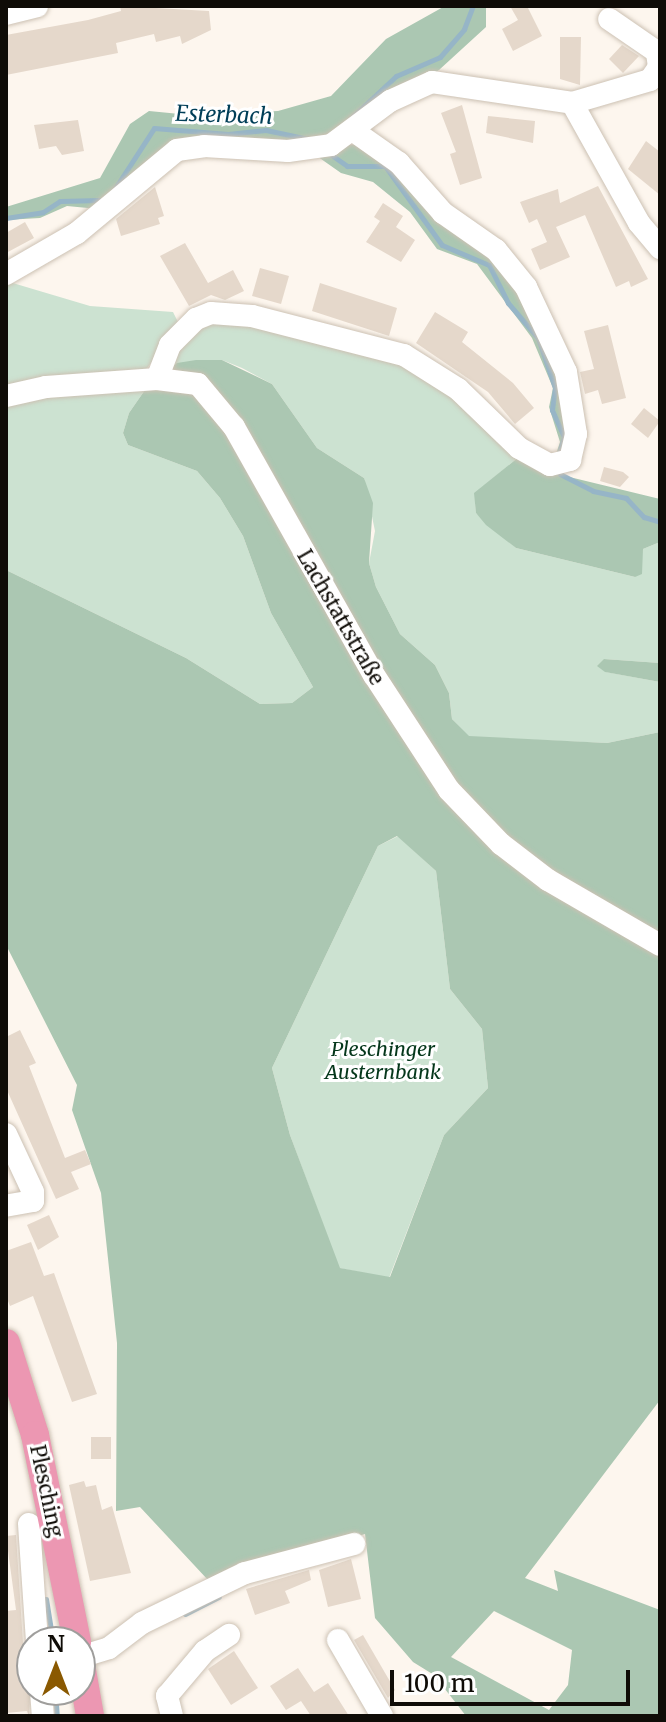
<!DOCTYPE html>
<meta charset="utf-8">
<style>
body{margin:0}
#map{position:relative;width:666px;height:1722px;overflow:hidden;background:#fdf6ee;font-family:Merriweather,serif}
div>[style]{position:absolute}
.green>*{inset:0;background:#cce2d1}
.forest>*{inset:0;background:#abc7b2}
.stream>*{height:5px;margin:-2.5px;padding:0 2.5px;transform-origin:2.5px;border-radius:2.5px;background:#96b5c7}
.building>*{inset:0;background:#e5d8cb}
.roads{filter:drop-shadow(0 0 2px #ccc1b3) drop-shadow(0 0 2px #ccc1b3)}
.minor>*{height:22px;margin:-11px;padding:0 11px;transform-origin:11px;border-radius:11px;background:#fff}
.major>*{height:28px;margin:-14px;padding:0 14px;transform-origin:14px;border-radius:14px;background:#ec97b2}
span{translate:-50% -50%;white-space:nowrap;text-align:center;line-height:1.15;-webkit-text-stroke:6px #fff;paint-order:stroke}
.street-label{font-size:20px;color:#0f0c07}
.park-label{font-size:20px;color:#05371b;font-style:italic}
.water-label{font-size:22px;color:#003e57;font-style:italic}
.frame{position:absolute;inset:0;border:8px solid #0f0c07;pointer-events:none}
.north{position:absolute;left:16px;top:1626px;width:80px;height:80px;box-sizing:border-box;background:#fff;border:2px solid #9f9e9c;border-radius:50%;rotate:0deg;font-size:22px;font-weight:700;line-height:32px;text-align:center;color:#0f0c07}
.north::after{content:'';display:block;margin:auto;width:28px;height:36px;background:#8a5901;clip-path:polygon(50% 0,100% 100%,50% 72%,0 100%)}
.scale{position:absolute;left:390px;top:1670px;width:240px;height:36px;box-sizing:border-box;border:4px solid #0f0c07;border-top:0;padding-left:10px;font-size:24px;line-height:28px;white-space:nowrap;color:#0f0c07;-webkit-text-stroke:6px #fff;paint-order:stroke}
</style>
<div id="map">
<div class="green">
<div style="clip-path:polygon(6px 281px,90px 306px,173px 312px,180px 326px,144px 372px,6px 389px)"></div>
<div style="clip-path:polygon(221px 319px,384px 355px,448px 387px,520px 456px,475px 493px,476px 513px,516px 548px,635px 577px,643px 549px,660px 542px,660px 663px,604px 659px,606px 672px,660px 682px,660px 732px,607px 743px,469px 737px,452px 719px,449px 693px,435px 665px,400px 634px,376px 587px,369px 563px,375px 531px,364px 478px,317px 448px,272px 384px,242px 368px,222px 360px,165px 373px,186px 332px)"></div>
<div style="clip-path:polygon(147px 387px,129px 413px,123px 433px,128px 445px,197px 471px,220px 498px,243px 536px,271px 613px,313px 687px,292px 703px,260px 704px,186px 658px,6px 570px,6px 402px)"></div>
<div style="clip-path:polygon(398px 836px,436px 871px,450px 989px,482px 1029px,488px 1088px,444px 1135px,389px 1278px,339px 1268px,290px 1135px,272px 1068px,378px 846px)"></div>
</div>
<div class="forest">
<div style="clip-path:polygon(445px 6px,486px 6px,486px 27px,439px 70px,333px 141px,201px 143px,98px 209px,67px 206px,40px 218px,6px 220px,6px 207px,100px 178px,130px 124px,149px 111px,190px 115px,278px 111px,331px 96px,386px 39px)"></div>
<div style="clip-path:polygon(346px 144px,365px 146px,494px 255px,550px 344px,570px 446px,555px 457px,560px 442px,549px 407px,553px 388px,532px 338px,477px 264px,437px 249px,410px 212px,373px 182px,341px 173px,314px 154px)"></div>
<div style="clip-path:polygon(196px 360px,222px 360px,272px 384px,317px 448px,364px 478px,373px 503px,369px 563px,376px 587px,400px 634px,435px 665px,449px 693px,452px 719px,469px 736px,607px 743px,660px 732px,660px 940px,500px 835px,437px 762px,226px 405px,165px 373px,177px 363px)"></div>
<div style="clip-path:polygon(evenodd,147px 387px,196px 391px,212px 407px,437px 783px,660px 954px,660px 1400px,525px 1578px,558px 1591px,554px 1570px,660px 1610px,660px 1716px,466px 1716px,434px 1675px,413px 1662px,375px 1618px,365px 1534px,208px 1580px,140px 1507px,116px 1511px,117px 1343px,101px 1193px,72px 1110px,77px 1085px,6px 945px,6px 570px,186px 658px,260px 704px,292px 703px,313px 687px,271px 613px,243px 536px,220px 498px,197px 471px,128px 445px,123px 433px,129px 413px,147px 387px,397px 836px,436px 871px,450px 989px,482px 1029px,488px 1088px,444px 1135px,390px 1277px,340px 1268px,290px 1135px,272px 1068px,378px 846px,397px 836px,147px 387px,494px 1611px,572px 1650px,568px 1685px,549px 1710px,451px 1657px,494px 1611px)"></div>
<div style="clip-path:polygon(520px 456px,553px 473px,660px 499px,660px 542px,643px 549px,642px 574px,635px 577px,516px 548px,486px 525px,476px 513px,474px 493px)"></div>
<div style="clip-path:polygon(604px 659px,660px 663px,660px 682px,605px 672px,597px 666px)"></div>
</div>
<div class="stream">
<div style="left:350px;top:119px;width:63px;rotate:-43.1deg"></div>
<div style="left:396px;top:76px;width:48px;rotate:-23.4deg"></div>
<div style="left:440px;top:57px;width:37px;rotate:-49deg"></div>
<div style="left:464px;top:29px;width:25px;rotate:-69deg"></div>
<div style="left:330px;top:154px;width:21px;rotate:35deg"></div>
<div style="left:347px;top:166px;width:38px"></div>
<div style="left:385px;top:166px;width:97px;rotate:54.2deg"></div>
<div style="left:442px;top:245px;width:51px;rotate:23.1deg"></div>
<div style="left:489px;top:265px;width:42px;rotate:63.4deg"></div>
<div style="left:508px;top:303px;width:46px;rotate:49.4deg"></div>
<div style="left:538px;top:338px;width:53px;rotate:71.2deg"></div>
<div style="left:555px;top:388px;width:22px;rotate:98deg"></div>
<div style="left:552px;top:410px;width:30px;rotate:66deg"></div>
<div style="left:564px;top:437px;width:21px;rotate:107deg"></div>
<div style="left:112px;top:193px;width:77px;rotate:-57.1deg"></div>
<div style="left:154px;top:128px;width:74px;rotate:4.6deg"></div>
<div style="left:228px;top:134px;width:38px;rotate:-6deg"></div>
<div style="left:266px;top:130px;width:43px;rotate:12.1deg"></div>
<div style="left:6px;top:218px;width:37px;rotate:-9deg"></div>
<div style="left:43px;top:212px;width:20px;rotate:-33deg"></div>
<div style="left:60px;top:201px;width:40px;rotate:-1.4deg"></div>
<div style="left:560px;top:474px;width:37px;rotate:27deg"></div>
<div style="left:593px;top:491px;width:34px;rotate:12deg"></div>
<div style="left:626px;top:498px;width:26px;rotate:47deg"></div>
<div style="left:644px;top:517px;width:17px;rotate:17deg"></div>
<div style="left:46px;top:1599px;width:44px;rotate:80.8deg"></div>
<div style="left:185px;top:1614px;width:38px;rotate:-27deg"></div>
<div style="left:55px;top:1690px;width:26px;rotate:86deg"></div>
</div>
<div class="building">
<div style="clip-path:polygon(120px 6px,209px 11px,211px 30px,182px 44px,180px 36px,156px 42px,154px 34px,116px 43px,118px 53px,6px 75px,6px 35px,88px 20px,121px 11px)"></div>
<div style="clip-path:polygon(510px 6px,527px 6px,542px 36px,513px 51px,502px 29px,518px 20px)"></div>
<div style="clip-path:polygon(560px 37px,581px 37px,580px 85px,560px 79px)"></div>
<div style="clip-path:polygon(622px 45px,639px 56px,623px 73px,609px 59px)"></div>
<div style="clip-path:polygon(462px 105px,482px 178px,460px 185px,450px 154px,456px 152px,441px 113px)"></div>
<div style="clip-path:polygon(488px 116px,535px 121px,533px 143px,486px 133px)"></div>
<div style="clip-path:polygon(78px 120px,84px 151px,62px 155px,56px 146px,39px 149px,34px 125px)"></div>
<div style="clip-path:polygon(646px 141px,660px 152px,660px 195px,628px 169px)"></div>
<div style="clip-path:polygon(598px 186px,648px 279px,631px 287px,629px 281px,616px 287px,585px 215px,556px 227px,570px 257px,540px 270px,531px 249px,547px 242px,537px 219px,529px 223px,520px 202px,558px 189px,560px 203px)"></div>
<div style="clip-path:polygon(155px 187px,164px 216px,158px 218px,160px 224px,121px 236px,116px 219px)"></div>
<div style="clip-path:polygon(383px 203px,403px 216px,396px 227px,415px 240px,401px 262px,366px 242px,380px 221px,374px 217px)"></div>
<div style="clip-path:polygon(25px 222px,34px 238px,6px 253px,6px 233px)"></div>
<div style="clip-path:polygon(185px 243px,208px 283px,233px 270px,244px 291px,225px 300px,211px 295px,189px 306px,160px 256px)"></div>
<div style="clip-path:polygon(260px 268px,289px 276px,281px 304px,252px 296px)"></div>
<div style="clip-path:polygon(320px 283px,397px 308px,389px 336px,312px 311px)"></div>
<div style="clip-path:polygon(435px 312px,468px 332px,462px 342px,513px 383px,534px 408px,515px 424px,488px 392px,416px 343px)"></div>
<div style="clip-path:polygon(608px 325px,626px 398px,602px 404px,598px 390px,585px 394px,580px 372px,594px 369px,584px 331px)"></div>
<div style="clip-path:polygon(644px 408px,660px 421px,648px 438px,631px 424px)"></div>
<div style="clip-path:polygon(604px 467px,623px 472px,629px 477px,620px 487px,600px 481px)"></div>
<div style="clip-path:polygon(20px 1030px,36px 1063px,29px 1066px,65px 1158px,85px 1150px,91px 1164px,71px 1172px,79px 1189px,56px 1199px,6px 1088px,6px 1037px)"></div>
<div style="clip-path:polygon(49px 1215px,59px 1237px,38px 1250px,27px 1225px)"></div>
<div style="clip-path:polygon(31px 1242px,44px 1276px,54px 1273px,97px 1394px,72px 1402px,33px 1296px,10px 1306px,6px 1296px,6px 1251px)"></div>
<div style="clip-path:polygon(91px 1437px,111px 1437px,111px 1459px,91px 1459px)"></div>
<div style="clip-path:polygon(84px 1481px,86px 1487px,96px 1485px,102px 1510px,112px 1506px,131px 1573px,90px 1581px,69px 1485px)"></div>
<div style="clip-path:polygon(16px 1535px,23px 1643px,32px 1660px,29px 1716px,27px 1711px,6px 1713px,6px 1611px,16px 1610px,6px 1536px)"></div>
<div style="clip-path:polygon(351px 1559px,361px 1599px,328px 1607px,319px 1570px)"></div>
<div style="clip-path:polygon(309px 1570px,311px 1580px,285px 1591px,290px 1603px,255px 1615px,246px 1589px)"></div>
<div style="clip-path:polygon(363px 1635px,395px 1690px,388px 1698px,354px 1640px)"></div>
<div style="clip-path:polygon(234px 1651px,258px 1688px,231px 1705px,208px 1669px)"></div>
<div style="clip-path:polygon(298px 1668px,314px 1692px,328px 1683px,349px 1716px,311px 1716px,301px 1701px,286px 1710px,270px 1686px)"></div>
</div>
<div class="roads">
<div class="minor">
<div style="left:6px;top:14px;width:32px;rotate:-14deg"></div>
<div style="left:572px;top:103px;width:137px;rotate:60.8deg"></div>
<div style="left:639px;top:223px;width:33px;rotate:50deg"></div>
<div style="left:6px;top:274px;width:82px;rotate:-30deg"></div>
<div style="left:77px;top:233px;width:130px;rotate:-39.7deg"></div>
<div style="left:177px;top:150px;width:27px;rotate:-8deg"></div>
<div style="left:204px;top:146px;width:84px;rotate:3.4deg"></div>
<div style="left:288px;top:151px;width:43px;rotate:-7.9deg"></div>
<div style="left:331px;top:145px;width:74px;rotate:-36.7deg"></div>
<div style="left:390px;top:101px;width:46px;rotate:-24.3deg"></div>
<div style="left:432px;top:82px;width:142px;rotate:8.5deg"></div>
<div style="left:572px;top:103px;width:81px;rotate:-16.4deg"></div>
<div style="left:650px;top:80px;width:16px;rotate:-55deg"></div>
<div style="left:659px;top:67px;width:15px;rotate:-98deg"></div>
<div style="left:657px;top:52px;width:58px;rotate:-145.5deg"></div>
<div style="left:157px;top:379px;width:36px;rotate:-69deg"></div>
<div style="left:170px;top:345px;width:37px;rotate:-45deg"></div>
<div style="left:196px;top:319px;width:16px;rotate:-22deg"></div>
<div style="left:211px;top:313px;width:41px;rotate:4.2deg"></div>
<div style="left:252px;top:316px;width:157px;rotate:14.4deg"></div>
<div style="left:404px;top:355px;width:64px;rotate:32.2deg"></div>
<div style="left:458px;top:389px;width:85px;rotate:44deg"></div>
<div style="left:519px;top:448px;width:35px;rotate:29deg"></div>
<div style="left:550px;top:465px;width:21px;rotate:-14deg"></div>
<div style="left:570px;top:460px;width:27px;rotate:-77deg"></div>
<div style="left:576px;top:434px;width:63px;rotate:-99.2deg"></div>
<div style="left:566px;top:372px;width:94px;rotate:-115.2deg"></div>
<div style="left:526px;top:287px;width:48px;rotate:-129deg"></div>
<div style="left:496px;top:250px;width:65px;rotate:-145.1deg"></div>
<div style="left:443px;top:213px;width:67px;rotate:-131.3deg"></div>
<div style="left:399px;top:163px;width:54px;rotate:-144.8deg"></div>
<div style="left:6px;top:396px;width:41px;rotate:-12.7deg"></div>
<div style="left:46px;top:387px;width:111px;rotate:-4.1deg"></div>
<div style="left:157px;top:379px;width:41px;rotate:7deg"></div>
<div style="left:198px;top:384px;width:56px;rotate:50.1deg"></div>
<div style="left:234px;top:427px;width:285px;rotate:60.6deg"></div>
<div style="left:374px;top:675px;width:137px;rotate:56.9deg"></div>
<div style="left:449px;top:790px;width:75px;rotate:46.1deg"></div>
<div style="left:501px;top:844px;width:59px;rotate:37.5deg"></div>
<div style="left:548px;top:880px;width:129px;rotate:30.1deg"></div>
<div style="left:6px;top:1134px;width:64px;rotate:65deg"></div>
<div style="left:33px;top:1192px;width:9px;rotate:90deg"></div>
<div style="left:33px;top:1201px;width:27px;rotate:170deg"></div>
<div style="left:29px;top:1524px;width:118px;rotate:86.1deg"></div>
<div style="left:338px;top:1640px;width:88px;rotate:59.9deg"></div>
<div style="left:80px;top:1657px;width:30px;rotate:-17deg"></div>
<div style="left:109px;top:1648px;width:41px;rotate:-37.1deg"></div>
<div style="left:142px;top:1623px;width:114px;rotate:-25.9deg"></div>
<div style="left:245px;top:1573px;width:113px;rotate:-14.9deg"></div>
<div style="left:41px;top:1690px;width:26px;rotate:86deg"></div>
<div style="left:172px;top:1716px;width:21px;rotate:-104deg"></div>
<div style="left:167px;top:1696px;width:59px;rotate:-49.8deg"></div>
<div style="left:205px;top:1651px;width:29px;rotate:-34deg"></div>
</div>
<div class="major">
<div style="left:6px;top:1343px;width:96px;rotate:72.5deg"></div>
<div style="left:35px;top:1435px;width:211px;rotate:78.5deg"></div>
<div style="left:80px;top:1659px;width:58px;rotate:80deg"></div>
</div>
</div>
<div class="street-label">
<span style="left:341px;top:617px;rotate:60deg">Lachstattstraße</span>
<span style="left:47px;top:1491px;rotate:78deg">Plesching</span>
</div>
<div class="park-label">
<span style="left:383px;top:1060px">Pleschinger<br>Austernbank</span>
</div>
<div class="water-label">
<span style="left:224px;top:115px;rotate:2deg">Esterbach</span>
</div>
<div class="frame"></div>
<div class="north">N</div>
<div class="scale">100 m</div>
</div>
